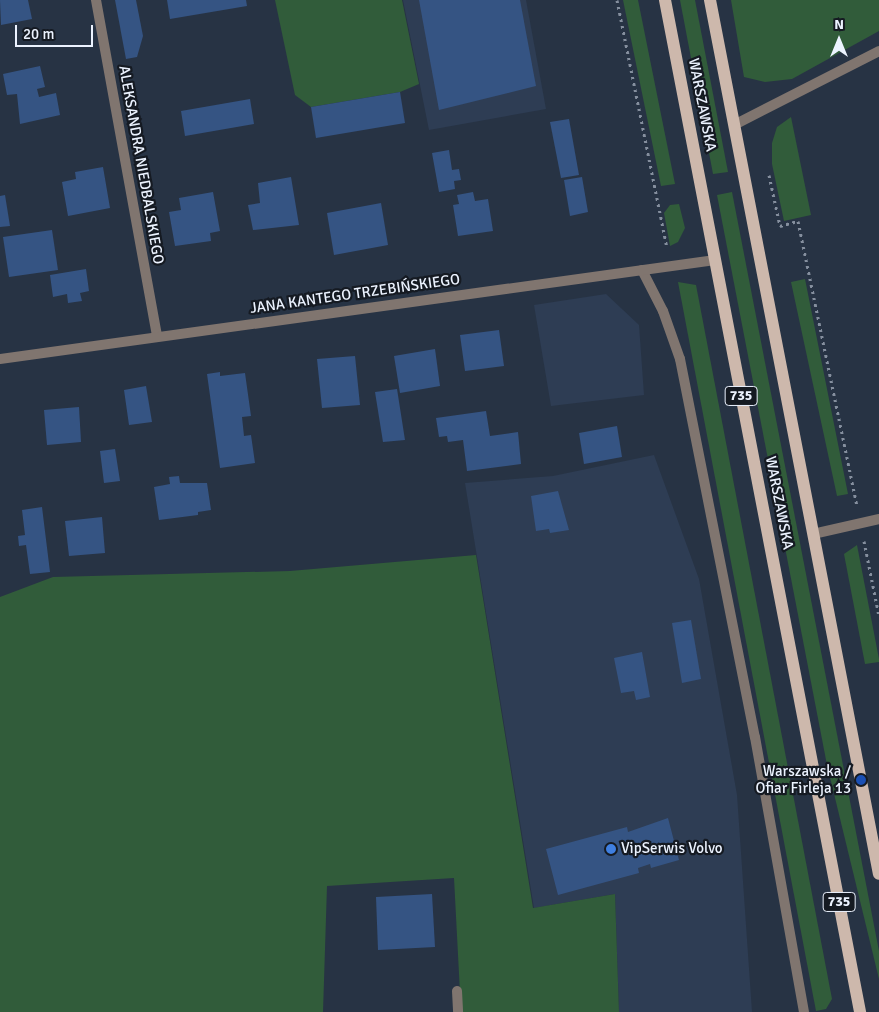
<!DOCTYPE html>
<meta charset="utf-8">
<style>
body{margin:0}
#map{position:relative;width:879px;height:1012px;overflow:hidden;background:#273344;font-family:Signika,sans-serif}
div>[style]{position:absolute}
.built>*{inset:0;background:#2e3d54}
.green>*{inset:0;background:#315c3a}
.building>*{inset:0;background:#355483}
.path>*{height:3px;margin-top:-1.5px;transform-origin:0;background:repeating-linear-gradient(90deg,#858f9e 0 2.5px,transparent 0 6.5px)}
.lane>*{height:10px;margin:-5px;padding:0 5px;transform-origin:5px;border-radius:5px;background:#80756f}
.street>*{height:10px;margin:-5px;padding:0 5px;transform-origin:5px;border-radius:5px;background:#80756f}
.primary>*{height:12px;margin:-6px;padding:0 6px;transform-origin:6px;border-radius:6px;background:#cdb8ac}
.dots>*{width:14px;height:14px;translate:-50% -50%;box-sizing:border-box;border:2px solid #151a22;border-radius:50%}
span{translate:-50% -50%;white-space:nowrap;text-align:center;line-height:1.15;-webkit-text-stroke:4.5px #151a22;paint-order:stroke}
.shield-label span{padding:1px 4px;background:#151a22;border:1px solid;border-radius:4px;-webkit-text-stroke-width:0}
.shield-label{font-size:14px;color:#ecf3ff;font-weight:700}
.street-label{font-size:15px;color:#ecf3ff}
.poi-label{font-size:15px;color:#ecf3ff}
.right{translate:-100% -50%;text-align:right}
.left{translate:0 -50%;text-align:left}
.north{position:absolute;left:814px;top:15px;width:50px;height:50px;-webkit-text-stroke:4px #151a22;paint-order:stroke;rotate:0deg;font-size:14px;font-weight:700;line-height:20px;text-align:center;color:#ecf3ff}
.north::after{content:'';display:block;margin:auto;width:18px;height:22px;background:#ecf3ff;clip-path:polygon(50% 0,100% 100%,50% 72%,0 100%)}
.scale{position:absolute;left:15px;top:25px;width:78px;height:22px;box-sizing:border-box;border:2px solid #ecf3ff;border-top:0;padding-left:6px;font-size:15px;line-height:18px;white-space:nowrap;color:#ecf3ff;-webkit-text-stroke:4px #151a22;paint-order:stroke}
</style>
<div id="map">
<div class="built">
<div style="clip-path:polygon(403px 0,526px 0,546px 109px,429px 130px)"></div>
<div style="clip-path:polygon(606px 294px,639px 325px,644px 395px,551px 406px,534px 305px)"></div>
<div style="clip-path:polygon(654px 455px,699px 579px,737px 795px,752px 1012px,619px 1012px,615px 894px,534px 908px,465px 483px,553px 476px)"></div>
</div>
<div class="green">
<div style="clip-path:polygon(275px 0,402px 0,419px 84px,400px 92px,311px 107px,295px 95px)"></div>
<div style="clip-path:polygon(623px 0,638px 0,675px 184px,661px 186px)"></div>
<div style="clip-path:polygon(680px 0,695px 0,728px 172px,713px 174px)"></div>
<div style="clip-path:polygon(731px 0,879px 0,879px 31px,792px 79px,765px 82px,744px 77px)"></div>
<div style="clip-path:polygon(791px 117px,811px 215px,784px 221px,772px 164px,772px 143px,777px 127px)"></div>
<div style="clip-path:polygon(732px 192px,879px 951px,879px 979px,827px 765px,717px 195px)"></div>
<div style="clip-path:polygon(679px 204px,685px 228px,678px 242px,670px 246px,664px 213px,670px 205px)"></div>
<div style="clip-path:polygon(805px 279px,848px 494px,837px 496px,791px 282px)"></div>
<div style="clip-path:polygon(678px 282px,696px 285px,832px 999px,826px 1009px,816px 1011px)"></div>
<div style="clip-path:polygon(857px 545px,879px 659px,879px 662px,865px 664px,844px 554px)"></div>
<div style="clip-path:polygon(476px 555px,533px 908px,615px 894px,619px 1012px,461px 1012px,454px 878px,327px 886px,323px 1012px,0 1012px,0 597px,53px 577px,290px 571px)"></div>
</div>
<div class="building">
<div style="clip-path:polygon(0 0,28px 0,32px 19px,1px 25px)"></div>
<div style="clip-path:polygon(115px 0,136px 0,143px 36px,137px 57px,126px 59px)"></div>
<div style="clip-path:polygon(167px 0,246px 0,247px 6px,170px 19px)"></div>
<div style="clip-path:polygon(419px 0,520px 0,536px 86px,439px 110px)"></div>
<div style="clip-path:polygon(40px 66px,45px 87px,37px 89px,39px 97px,56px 93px,60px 115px,20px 124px,17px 94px,7px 95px,3px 74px)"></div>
<div style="clip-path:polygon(400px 92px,405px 123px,316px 138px,311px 107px)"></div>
<div style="clip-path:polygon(250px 99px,254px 124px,185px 136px,181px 111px)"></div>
<div style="clip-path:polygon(569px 119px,579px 175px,561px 178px,550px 122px)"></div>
<div style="clip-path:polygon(449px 150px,452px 170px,459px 169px,461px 180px,454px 181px,455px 189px,439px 192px,432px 153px)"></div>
<div style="clip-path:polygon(103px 167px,110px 208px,68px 216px,62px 182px,76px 179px,75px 172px)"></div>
<div style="clip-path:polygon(291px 177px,299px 225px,253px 230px,248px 205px,260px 203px,258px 183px)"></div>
<div style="clip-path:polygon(582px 177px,588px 212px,570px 216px,564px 180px)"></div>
<div style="clip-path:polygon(213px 192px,220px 231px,210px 233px,211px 241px,175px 246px,169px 212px,181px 210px,179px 198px)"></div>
<div style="clip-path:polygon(473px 192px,475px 201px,488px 199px,493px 231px,458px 236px,453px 205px,459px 204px,457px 195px)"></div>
<div style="clip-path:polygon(5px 195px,10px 226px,0 227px,0 196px)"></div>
<div style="clip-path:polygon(381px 203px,388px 245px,334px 255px,327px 213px)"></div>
<div style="clip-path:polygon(52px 230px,58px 270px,9px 277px,3px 237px)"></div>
<div style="clip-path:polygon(86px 269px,89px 291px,80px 293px,82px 301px,68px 303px,67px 294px,53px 297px,50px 275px)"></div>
<div style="clip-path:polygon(499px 330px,504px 366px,465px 371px,460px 335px)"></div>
<div style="clip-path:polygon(435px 349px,440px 386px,400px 393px,394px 356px)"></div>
<div style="clip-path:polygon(355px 356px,360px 405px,322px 408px,317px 359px)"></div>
<div style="clip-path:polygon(220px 372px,220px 376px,245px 373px,251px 416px,242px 417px,244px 436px,251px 435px,255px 463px,220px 468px,207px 374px)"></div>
<div style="clip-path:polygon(146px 386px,152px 422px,129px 425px,124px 390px)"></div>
<div style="clip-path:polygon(397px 389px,405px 440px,383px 442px,375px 392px)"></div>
<div style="clip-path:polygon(79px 407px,81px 442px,47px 445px,44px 410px)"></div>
<div style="clip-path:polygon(486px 411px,490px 436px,518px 432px,521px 464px,467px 471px,463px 440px,448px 442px,447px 436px,439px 437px,436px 418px)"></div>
<div style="clip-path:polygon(617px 426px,622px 457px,584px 464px,579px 433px)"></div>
<div style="clip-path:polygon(115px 449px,120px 481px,104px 483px,100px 451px)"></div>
<div style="clip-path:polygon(179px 476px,180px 483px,207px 483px,211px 510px,198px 512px,198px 515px,159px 520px,154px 487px,170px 484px,169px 477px)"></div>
<div style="clip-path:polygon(558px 491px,569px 530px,550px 533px,549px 529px,536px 531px,531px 496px)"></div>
<div style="clip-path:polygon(42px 507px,50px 572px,30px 574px,26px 545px,19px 546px,18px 536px,25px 535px,22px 510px)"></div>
<div style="clip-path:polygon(102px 517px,105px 553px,69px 556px,65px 521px)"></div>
<div style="clip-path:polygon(691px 620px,701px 679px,682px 683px,672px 623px)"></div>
<div style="clip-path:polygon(642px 652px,650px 697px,636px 700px,634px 691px,621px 693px,614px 658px)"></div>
<div style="clip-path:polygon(668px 818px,679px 860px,651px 868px,650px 864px,638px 868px,639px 873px,558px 895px,546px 849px,627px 827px,628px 832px)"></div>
<div style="clip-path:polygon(432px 894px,435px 947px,378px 950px,376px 897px)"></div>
</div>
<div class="path">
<div style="left:617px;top:0;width:253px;rotate:78.6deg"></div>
<div style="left:769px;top:175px;width:52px;rotate:77.8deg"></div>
<div style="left:780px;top:226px;width:19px;rotate:-16deg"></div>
<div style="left:798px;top:221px;width:290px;rotate:78.3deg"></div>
<div style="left:864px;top:541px;width:76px;rotate:78.7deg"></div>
</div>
<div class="lane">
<div style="left:642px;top:270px;width:46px;rotate:62.9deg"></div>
<div style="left:663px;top:311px;width:51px;rotate:70.5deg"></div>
<div style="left:680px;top:359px;width:385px;rotate:78.8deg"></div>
<div style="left:755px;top:737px;width:279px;rotate:79.9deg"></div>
<div style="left:813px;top:534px;width:68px;rotate:-12.8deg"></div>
<div style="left:457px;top:991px;width:21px;rotate:87deg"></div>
</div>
<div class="street">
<div style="left:96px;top:0;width:341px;rotate:79.7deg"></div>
<div style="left:734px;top:125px;width:163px;rotate:-27deg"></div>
<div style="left:0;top:359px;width:722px;rotate:-7.88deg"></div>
</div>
<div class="primary">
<div style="left:665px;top:0;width:1031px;rotate:79.09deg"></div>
<div style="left:710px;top:0;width:890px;rotate:79.06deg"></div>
</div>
<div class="dots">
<div style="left:861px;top:780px;background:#1a4fb4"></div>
<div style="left:611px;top:849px;background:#3f7fe0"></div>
</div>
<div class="shield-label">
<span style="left:741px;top:396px">735</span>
<span style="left:839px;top:902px">735</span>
</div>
<div class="street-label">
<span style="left:702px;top:105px;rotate:79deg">WARSZAWSKA</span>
<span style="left:141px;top:165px;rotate:80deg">ALEKSANDRA NIEDBALSKIEGO</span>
<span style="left:355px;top:294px;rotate:-8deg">JANA KANTEGO TRZEBIŃSKIEGO</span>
<span style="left:779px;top:503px;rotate:79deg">WARSZAWSKA</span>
</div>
<div class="poi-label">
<span class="right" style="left:851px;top:780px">Warszawska /<br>Ofiar Firleja 13</span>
<span class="left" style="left:621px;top:849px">VipSerwis Volvo</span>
</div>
<div class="north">N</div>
<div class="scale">20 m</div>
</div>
